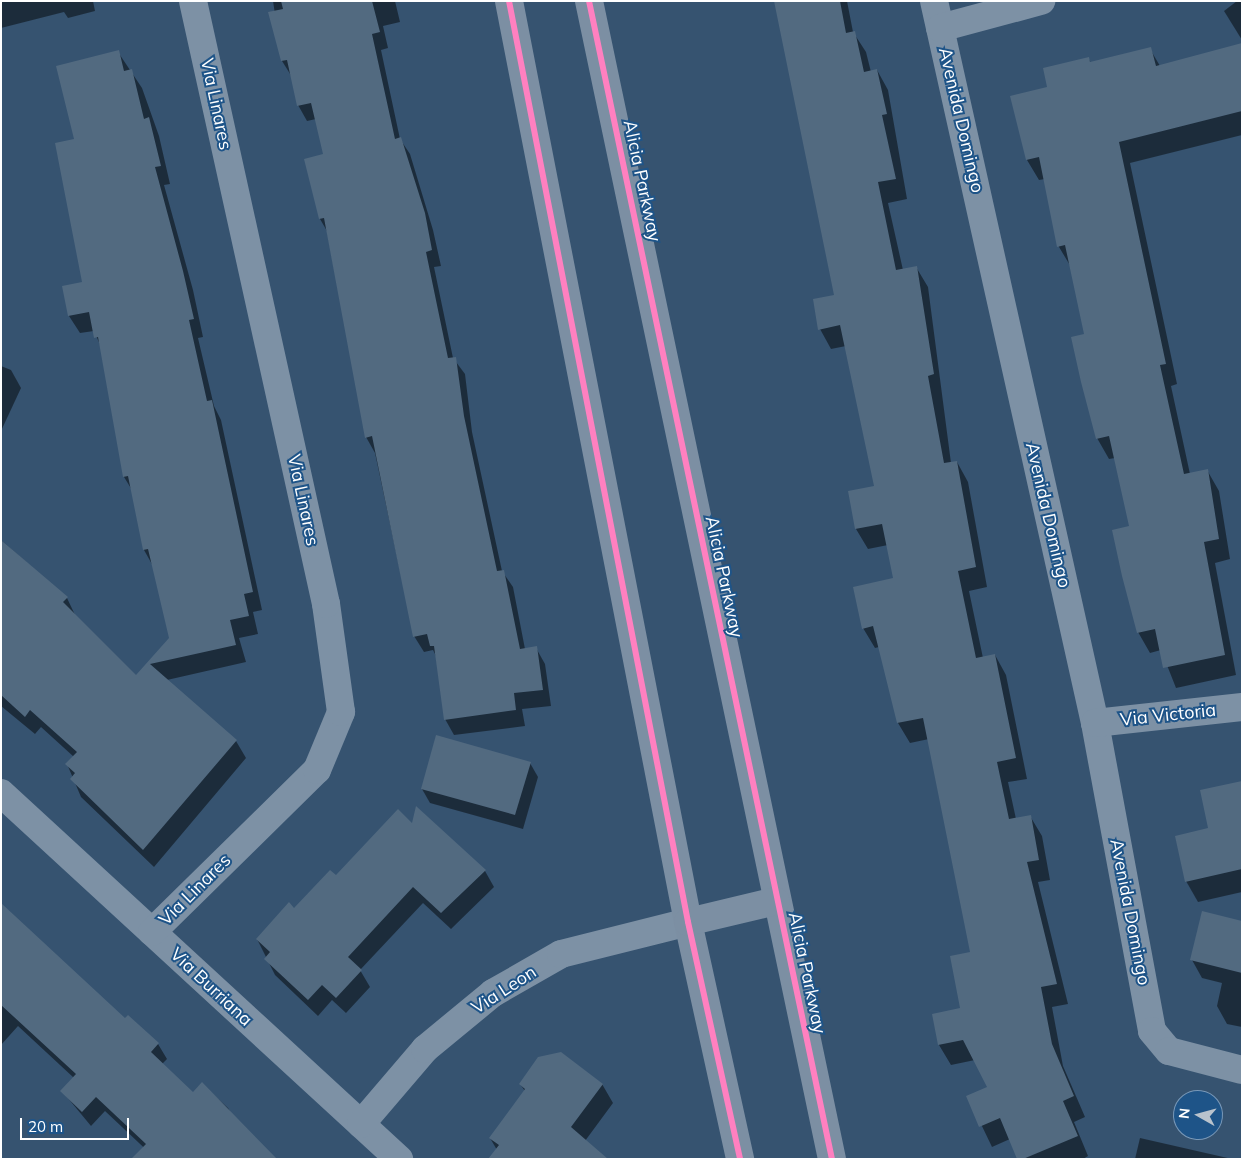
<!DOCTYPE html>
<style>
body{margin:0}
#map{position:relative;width:1243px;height:1160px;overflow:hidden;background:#365370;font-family:Mulish,sans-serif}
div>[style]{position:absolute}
.shadow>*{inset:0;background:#0007}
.building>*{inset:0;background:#526a80}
.minor>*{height:28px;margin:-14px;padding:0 14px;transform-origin:14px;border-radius:14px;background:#7d91a5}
.major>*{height:28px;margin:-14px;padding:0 14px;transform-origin:14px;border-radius:14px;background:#7c8fa3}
.cycleway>*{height:6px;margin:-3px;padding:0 3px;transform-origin:3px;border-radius:3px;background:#ff80c0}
span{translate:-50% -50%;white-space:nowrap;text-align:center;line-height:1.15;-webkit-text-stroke:4px #1e5488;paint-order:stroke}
.street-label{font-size:18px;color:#fff}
.frame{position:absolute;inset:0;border:2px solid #fff;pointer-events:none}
.north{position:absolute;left:1173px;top:1090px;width:50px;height:50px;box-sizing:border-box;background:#1e5488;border:1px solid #7898b8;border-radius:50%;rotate:277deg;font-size:14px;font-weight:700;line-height:20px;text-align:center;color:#fff}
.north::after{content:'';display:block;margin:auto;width:18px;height:22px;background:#b9c3cd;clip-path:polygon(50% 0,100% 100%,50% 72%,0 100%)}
.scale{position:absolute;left:20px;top:1118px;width:109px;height:22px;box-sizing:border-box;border:2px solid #fff;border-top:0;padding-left:6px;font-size:15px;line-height:18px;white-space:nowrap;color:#fff;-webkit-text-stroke:4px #1e5488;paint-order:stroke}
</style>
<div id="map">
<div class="shadow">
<div style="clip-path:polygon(1px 1px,93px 1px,95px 11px,68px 18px,64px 12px,1px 28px)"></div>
<div style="clip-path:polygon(273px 1px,395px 1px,400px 22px,383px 26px,388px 48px,381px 50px,400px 139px,410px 154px,433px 230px,441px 266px,434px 267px,453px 358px,465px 374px,472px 432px,502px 571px,513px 587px,525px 649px,536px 648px,545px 664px,551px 706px,522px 709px,525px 726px,454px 735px,445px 719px,436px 656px,433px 650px,424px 652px,414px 636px,375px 453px,366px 437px,327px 231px,320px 219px,325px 155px,316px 119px,307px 121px,298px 105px,292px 77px,282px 61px)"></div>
<div style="clip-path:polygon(775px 1px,847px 1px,853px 32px,866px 52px,871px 72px,877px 70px,888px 90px,907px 199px,888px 203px,903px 270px,916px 267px,928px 287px,951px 463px,957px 462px,968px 482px,987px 587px,969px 591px,983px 658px,995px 655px,1006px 675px,1027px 779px,1008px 782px,1016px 819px,1030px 816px,1042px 836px,1050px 880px,1038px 882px,1068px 1004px,1052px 1007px,1063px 1066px,1085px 1117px,1074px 1122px,1088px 1156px,1083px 1159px,1018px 1159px,1010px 1139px,992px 1147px,968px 1097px,989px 1088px,975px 1060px,951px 1065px,939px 1045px,934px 1015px,962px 1009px,972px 953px,929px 739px,910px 743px,898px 723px,879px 647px,875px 648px,863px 628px,895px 579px,888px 545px,868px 549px,856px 529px,875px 487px,846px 346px,831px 349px,820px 329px,836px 296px)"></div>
<div style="clip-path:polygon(1237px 1px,1242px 1px,1242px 40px,1224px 11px)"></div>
<div style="clip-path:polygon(1242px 45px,1242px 135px,1130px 163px,1177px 384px,1171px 386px,1190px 474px,1207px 470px,1219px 491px,1230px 559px,1215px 563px,1236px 675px,1176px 688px,1161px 650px,1150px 653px,1138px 632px,1131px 527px,1115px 458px,1109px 459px,1097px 438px,1086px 335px,1071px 267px,1059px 247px,1045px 179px,1039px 180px,1027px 160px,1049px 88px,1088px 58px,1091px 63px,1150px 49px,1160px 66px)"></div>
<div style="clip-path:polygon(118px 52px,142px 88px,159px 136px,170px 184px,164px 185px,193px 290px,203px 337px,198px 338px,214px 406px,221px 420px,262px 610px,253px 612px,258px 634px,239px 638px,246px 662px,167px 680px,236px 741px,246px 758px,154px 867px,81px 797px,67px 764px,74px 757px,41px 727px,35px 734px,1px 706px,1px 540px,67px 598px,76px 617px,136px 676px,170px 639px,153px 566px,144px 550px,132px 490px,124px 477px,102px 349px,94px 331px,80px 333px,69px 316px,83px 283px,75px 140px)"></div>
<div style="clip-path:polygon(1px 366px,11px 370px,21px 388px,1px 431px)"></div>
<div style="clip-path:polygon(530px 763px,538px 777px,523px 829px,430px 803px,422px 789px)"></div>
<div style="clip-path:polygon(1242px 782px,1242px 892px,1198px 902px,1186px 881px,1210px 829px)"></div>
<div style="clip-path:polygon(412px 825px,485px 871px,494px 887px,451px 929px,423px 903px,360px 970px,370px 987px,346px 1013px,332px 1000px,318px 1016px,275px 975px,257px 939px)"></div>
<div style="clip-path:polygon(1px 904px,125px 1020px,128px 1016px,158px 1044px,167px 1059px,162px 1064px,193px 1094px,202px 1084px,228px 1108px,237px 1124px,156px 1159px,105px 1111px,91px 1126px,62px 1091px,74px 1078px,18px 1026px,1px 1045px)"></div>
<div style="clip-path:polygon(1242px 922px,1242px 1027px,1227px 1024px,1217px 1006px,1222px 983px,1202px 978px,1192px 960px)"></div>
<div style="clip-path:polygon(520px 1084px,602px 1084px,613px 1103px,585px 1141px,497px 1150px,490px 1138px,525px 1091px)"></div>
<div style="clip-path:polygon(1140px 1138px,1232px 1159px,1135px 1159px)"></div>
</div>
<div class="building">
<div style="clip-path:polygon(281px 1px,372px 1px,380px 32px,372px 34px,395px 139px,401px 137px,425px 213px,432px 250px,426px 252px,448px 358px,456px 357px,464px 416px,497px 571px,504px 570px,520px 649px,537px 646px,543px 690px,514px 693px,516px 710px,444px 720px,434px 646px,430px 646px,427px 634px,413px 637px,372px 436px,365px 438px,324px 218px,319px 219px,304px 159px,323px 154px,311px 103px,297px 106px,287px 60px,281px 61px,268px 12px,283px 9px)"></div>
<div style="clip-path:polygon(774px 1px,840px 1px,846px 33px,855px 31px,864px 72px,877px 69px,887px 114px,882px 115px,896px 179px,878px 182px,896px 270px,917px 266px,934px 374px,928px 376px,944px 463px,957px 461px,976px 567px,958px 571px,976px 658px,995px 654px,1016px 758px,997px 762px,1009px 819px,1031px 815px,1039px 860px,1027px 862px,1057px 984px,1041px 987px,1052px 1044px,1074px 1096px,1063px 1101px,1078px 1136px,1023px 1159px,1017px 1159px,1000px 1118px,979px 1127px,966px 1096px,987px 1087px,963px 1040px,938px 1045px,932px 1014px,960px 1008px,950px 956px,970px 952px,923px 718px,897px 723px,873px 626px,862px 629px,853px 587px,893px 578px,882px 524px,855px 529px,848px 491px,874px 486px,840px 325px,818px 330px,813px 299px,834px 295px)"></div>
<div style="clip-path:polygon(1242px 43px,1242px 111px,1119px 142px,1166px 364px,1160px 365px,1184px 474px,1208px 469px,1219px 539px,1204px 542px,1225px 655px,1163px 668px,1155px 629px,1137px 633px,1122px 576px,1112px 530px,1129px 526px,1109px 436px,1096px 439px,1081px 382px,1071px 337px,1084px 334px,1065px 245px,1057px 247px,1039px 157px,1026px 160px,1010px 96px,1047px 87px,1043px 68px,1089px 57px,1090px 62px,1151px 47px,1156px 66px)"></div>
<div style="clip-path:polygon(119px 50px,124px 71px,132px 69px,144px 119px,149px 117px,161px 166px,155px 167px,183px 271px,194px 319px,189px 320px,207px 401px,212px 400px,253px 592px,244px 594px,249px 616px,230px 620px,236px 645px,150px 664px,237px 740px,143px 850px,70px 779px,75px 773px,65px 764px,77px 752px,30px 710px,25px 717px,1px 695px,1px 540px,68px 597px,63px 602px,136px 675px,169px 638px,148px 549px,143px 550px,128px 476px,123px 477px,98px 337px,94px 338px,89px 312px,68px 316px,62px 286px,82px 282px,55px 143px,74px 139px,56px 66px)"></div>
<div style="clip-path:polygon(436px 735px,531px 762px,515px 815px,421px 789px)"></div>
<div style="clip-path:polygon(1242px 781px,1242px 869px,1185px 882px,1175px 836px,1208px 828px,1200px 790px)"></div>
<div style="clip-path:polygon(416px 806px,486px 870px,441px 913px,413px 887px,348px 957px,362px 970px,336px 998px,322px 985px,308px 1000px,264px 959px,270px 952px,256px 939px,289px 902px,294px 908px,330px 870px,336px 875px,398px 809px,412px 823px)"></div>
<div style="clip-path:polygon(1px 903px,125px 1018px,128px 1015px,159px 1043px,151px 1052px,193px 1092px,202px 1082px,277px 1159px,131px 1159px,146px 1144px,96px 1097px,82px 1112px,60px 1091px,76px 1074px,1px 1005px)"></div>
<div style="clip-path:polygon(1202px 911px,1242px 921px,1242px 973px,1190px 960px)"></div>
<div style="clip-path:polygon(561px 1052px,603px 1084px,571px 1127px,608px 1159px,488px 1159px,499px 1145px,489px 1138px,525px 1089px,519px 1084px,538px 1057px)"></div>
</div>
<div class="minor">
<div style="left:934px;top:1px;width:740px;rotate:77.43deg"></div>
<div style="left:1095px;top:723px;width:313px;rotate:79.5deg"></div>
<div style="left:1152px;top:1031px;width:26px;rotate:50deg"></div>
<div style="left:1169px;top:1051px;width:75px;rotate:14.6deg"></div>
<div style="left:940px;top:28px;width:105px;rotate:-15deg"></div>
<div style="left:1095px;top:723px;width:148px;rotate:-6.2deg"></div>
<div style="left:1px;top:793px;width:541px;rotate:42.6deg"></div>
<div style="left:152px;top:932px;width:231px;rotate:-44.5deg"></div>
<div style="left:317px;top:770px;width:63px;rotate:-67.5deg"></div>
<div style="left:341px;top:712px;width:109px;rotate:-97.9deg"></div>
<div style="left:326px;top:604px;width:617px;rotate:-102.44deg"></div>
<div style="left:361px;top:1124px;width:99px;rotate:-49.5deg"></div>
<div style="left:425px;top:1049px;width:88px;rotate:-39.5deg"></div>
<div style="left:493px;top:993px;width:78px;rotate:-29.8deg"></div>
<div style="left:561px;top:954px;width:131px;rotate:-14.1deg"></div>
</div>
<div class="major">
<div style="left:509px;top:1px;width:938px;rotate:79deg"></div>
<div style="left:688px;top:922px;width:243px;rotate:77.6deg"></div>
<div style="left:589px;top:1px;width:1183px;rotate:78.15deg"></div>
<div style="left:688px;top:922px;width:90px;rotate:-13.4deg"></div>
</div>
<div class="cycleway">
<div style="left:509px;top:1px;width:938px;rotate:79deg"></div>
<div style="left:688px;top:922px;width:243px;rotate:77.6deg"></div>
<div style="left:589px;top:1px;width:1183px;rotate:78.15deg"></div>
</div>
<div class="street-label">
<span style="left:216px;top:104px;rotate:78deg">Via Linares</span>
<span style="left:961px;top:120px;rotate:77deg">Avenida Domingo</span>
<span style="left:642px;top:181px;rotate:78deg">Alicia Parkway</span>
<span style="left:303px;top:500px;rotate:78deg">Via Linares</span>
<span style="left:1048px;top:515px;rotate:77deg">Avenida Domingo</span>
<span style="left:724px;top:577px;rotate:78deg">Alicia Parkway</span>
<span style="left:1168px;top:715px;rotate:-6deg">Via Victoria</span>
<span style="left:195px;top:890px;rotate:-45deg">Via Linares</span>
<span style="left:1130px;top:912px;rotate:79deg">Avenida Domingo</span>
<span style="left:807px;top:973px;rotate:78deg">Alicia Parkway</span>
<span style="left:211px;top:987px;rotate:43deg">Via Burriana</span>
<span style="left:504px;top:990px;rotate:-33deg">Via Leon</span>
</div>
<div class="frame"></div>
<div class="north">N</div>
<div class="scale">20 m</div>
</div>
